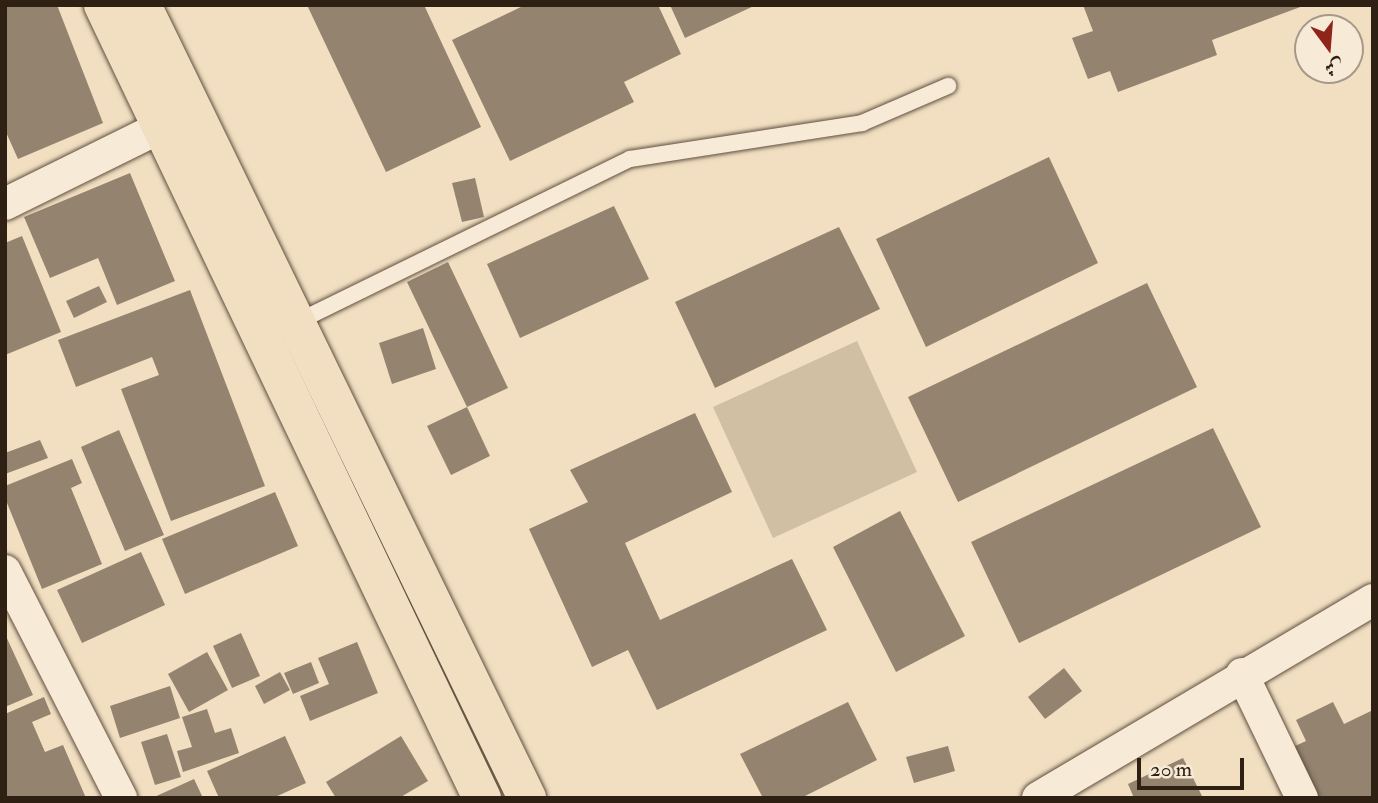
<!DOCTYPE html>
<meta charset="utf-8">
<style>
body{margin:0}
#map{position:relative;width:1378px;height:803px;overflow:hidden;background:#f2dfc2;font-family:"IM FELL Double Pica",Amiri,serif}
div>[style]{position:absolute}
.green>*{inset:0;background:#d1bfa4}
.building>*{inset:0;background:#94836e}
.roads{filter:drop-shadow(0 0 2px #5f503f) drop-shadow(0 0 2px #5f503f)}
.lane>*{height:16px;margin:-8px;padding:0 8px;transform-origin:8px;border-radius:8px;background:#f7ead7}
.street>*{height:32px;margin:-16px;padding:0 16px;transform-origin:16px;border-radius:16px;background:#f7ead7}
.primary>*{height:38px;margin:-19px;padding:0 19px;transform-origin:19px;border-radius:19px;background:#f2dfc2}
span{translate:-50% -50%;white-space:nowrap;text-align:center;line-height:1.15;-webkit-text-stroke:5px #f7ead7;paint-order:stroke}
.frame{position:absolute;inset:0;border:7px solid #2e2013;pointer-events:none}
.north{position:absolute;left:1294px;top:14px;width:70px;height:70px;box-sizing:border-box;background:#f7ead7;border:2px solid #a79989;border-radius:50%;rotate:164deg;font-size:19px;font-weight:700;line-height:28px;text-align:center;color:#2e2013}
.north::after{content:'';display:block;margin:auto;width:24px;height:32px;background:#8f2418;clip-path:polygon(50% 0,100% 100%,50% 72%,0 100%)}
.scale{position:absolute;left:1137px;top:758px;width:107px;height:32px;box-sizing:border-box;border:4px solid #2e2013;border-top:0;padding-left:9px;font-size:21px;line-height:24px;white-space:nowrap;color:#2e2013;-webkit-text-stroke:5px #f7ead7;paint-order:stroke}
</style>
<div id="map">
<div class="green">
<div style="clip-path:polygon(857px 341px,917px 472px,773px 538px,713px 407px)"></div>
</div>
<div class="building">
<div style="clip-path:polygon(5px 5px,57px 5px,103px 123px,18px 159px,5px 130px)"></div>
<div style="clip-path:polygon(307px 5px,424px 5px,481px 127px,386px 172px)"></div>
<div style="clip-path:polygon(525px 5px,658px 5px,681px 54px,624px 82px,634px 102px,510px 161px,452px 40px)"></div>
<div style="clip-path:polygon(670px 5px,756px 5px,685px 38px)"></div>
<div style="clip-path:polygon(1083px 5px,1303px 5px,1303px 6px,1212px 40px,1217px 55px,1118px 92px,1110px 71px,1088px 79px,1072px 38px,1093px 31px)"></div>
<div style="clip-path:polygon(1049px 157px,1098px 263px,926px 347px,876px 239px)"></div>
<div style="clip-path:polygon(130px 173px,175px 281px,117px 305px,98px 258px,50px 278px,24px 217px)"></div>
<div style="clip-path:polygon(475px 178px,484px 217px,462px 222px,452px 183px)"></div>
<div style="clip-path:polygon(614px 206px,649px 279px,520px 338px,487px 264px)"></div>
<div style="clip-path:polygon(839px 227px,880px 309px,715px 388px,675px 302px)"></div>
<div style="clip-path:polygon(22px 236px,61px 332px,5px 355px,5px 243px)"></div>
<div style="clip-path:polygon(448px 262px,508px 388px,467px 407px,407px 282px)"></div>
<div style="clip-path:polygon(1147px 283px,1197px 387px,958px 502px,908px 397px)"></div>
<div style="clip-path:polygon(99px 286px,107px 302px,74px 318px,66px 301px)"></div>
<div style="clip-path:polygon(190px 290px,265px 486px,171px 521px,121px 389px,159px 375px,152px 357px,76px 387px,58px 340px)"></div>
<div style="clip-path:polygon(423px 328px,436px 369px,392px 384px,379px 343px)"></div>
<div style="clip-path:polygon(467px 407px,490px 456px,451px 475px,427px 426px)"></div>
<div style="clip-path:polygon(695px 413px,732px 492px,625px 543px,660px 620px,792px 559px,827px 630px,657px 710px,628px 650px,592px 667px,529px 529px,588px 502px,570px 470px)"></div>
<div style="clip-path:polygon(1213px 428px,1261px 527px,1019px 643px,971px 542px)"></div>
<div style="clip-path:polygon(119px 430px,164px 535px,125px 551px,81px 447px)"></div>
<div style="clip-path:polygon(40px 440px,48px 458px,5px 474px,5px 453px)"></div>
<div style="clip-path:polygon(72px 459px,82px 483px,71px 488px,102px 564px,42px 589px,5px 498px,5px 486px)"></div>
<div style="clip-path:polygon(275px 492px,298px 546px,185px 594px,162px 539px)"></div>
<div style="clip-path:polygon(900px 511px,965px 636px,896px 672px,833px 547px)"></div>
<div style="clip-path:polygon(141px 552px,165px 605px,82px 643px,57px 590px)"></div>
<div style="clip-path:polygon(241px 633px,260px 676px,232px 688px,213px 646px)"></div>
<div style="clip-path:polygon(5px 634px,33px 695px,5px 707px)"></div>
<div style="clip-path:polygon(357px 642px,378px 693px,310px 721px,300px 696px,329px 684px,318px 658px)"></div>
<div style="clip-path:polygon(207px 652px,228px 690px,189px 712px,168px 674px)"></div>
<div style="clip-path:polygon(311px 662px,319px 683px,293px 694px,284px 673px)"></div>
<div style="clip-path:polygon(1064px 668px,1082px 691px,1045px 719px,1028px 697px)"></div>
<div style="clip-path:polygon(280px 672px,290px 690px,264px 704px,255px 686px)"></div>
<div style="clip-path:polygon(170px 686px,180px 718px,120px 738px,110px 706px)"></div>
<div style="clip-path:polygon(44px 697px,51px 714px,32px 722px,45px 752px,63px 745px,86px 798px,5px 798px,5px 714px)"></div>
<div style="clip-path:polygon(848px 702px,877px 760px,801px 798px,763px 798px,740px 754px)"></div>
<div style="clip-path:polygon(1333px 702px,1344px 724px,1373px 710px,1373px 798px,1317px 798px,1293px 747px,1306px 741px,1296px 720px)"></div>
<div style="clip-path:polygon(207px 709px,215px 733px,231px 728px,239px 753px,183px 772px,177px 751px,192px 747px,182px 717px)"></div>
<div style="clip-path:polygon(167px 734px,181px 777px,155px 785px,141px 742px)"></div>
<div style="clip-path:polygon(285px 736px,306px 783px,273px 798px,219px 798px,207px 771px)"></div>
<div style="clip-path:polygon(401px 736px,428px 781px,399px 798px,336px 798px,326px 782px)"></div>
<div style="clip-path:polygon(948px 746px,955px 771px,914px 783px,906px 757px)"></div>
<div style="clip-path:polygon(1183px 758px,1203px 798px,1134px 798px,1128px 784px)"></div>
<div style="clip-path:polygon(194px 779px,203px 798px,152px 798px)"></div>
</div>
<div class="roads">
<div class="lane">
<div style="left:295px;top:323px;width:373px;rotate:-26.1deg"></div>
<div style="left:630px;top:159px;width:235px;rotate:-8.8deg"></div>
<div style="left:862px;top:123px;width:94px;rotate:-23.3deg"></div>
</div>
<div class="street">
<div style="left:5px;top:204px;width:174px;rotate:-26.3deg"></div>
<div style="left:5px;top:571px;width:255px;rotate:62.9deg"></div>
<div style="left:1242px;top:674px;width:138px;rotate:64.2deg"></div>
<div style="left:1038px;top:798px;width:389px;rotate:-30.6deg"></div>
</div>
<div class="primary">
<div style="left:103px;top:5px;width:879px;rotate:64.46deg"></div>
<div style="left:142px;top:5px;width:882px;rotate:64.1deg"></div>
</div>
</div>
<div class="frame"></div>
<div class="north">ش</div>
<div class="scale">20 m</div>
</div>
